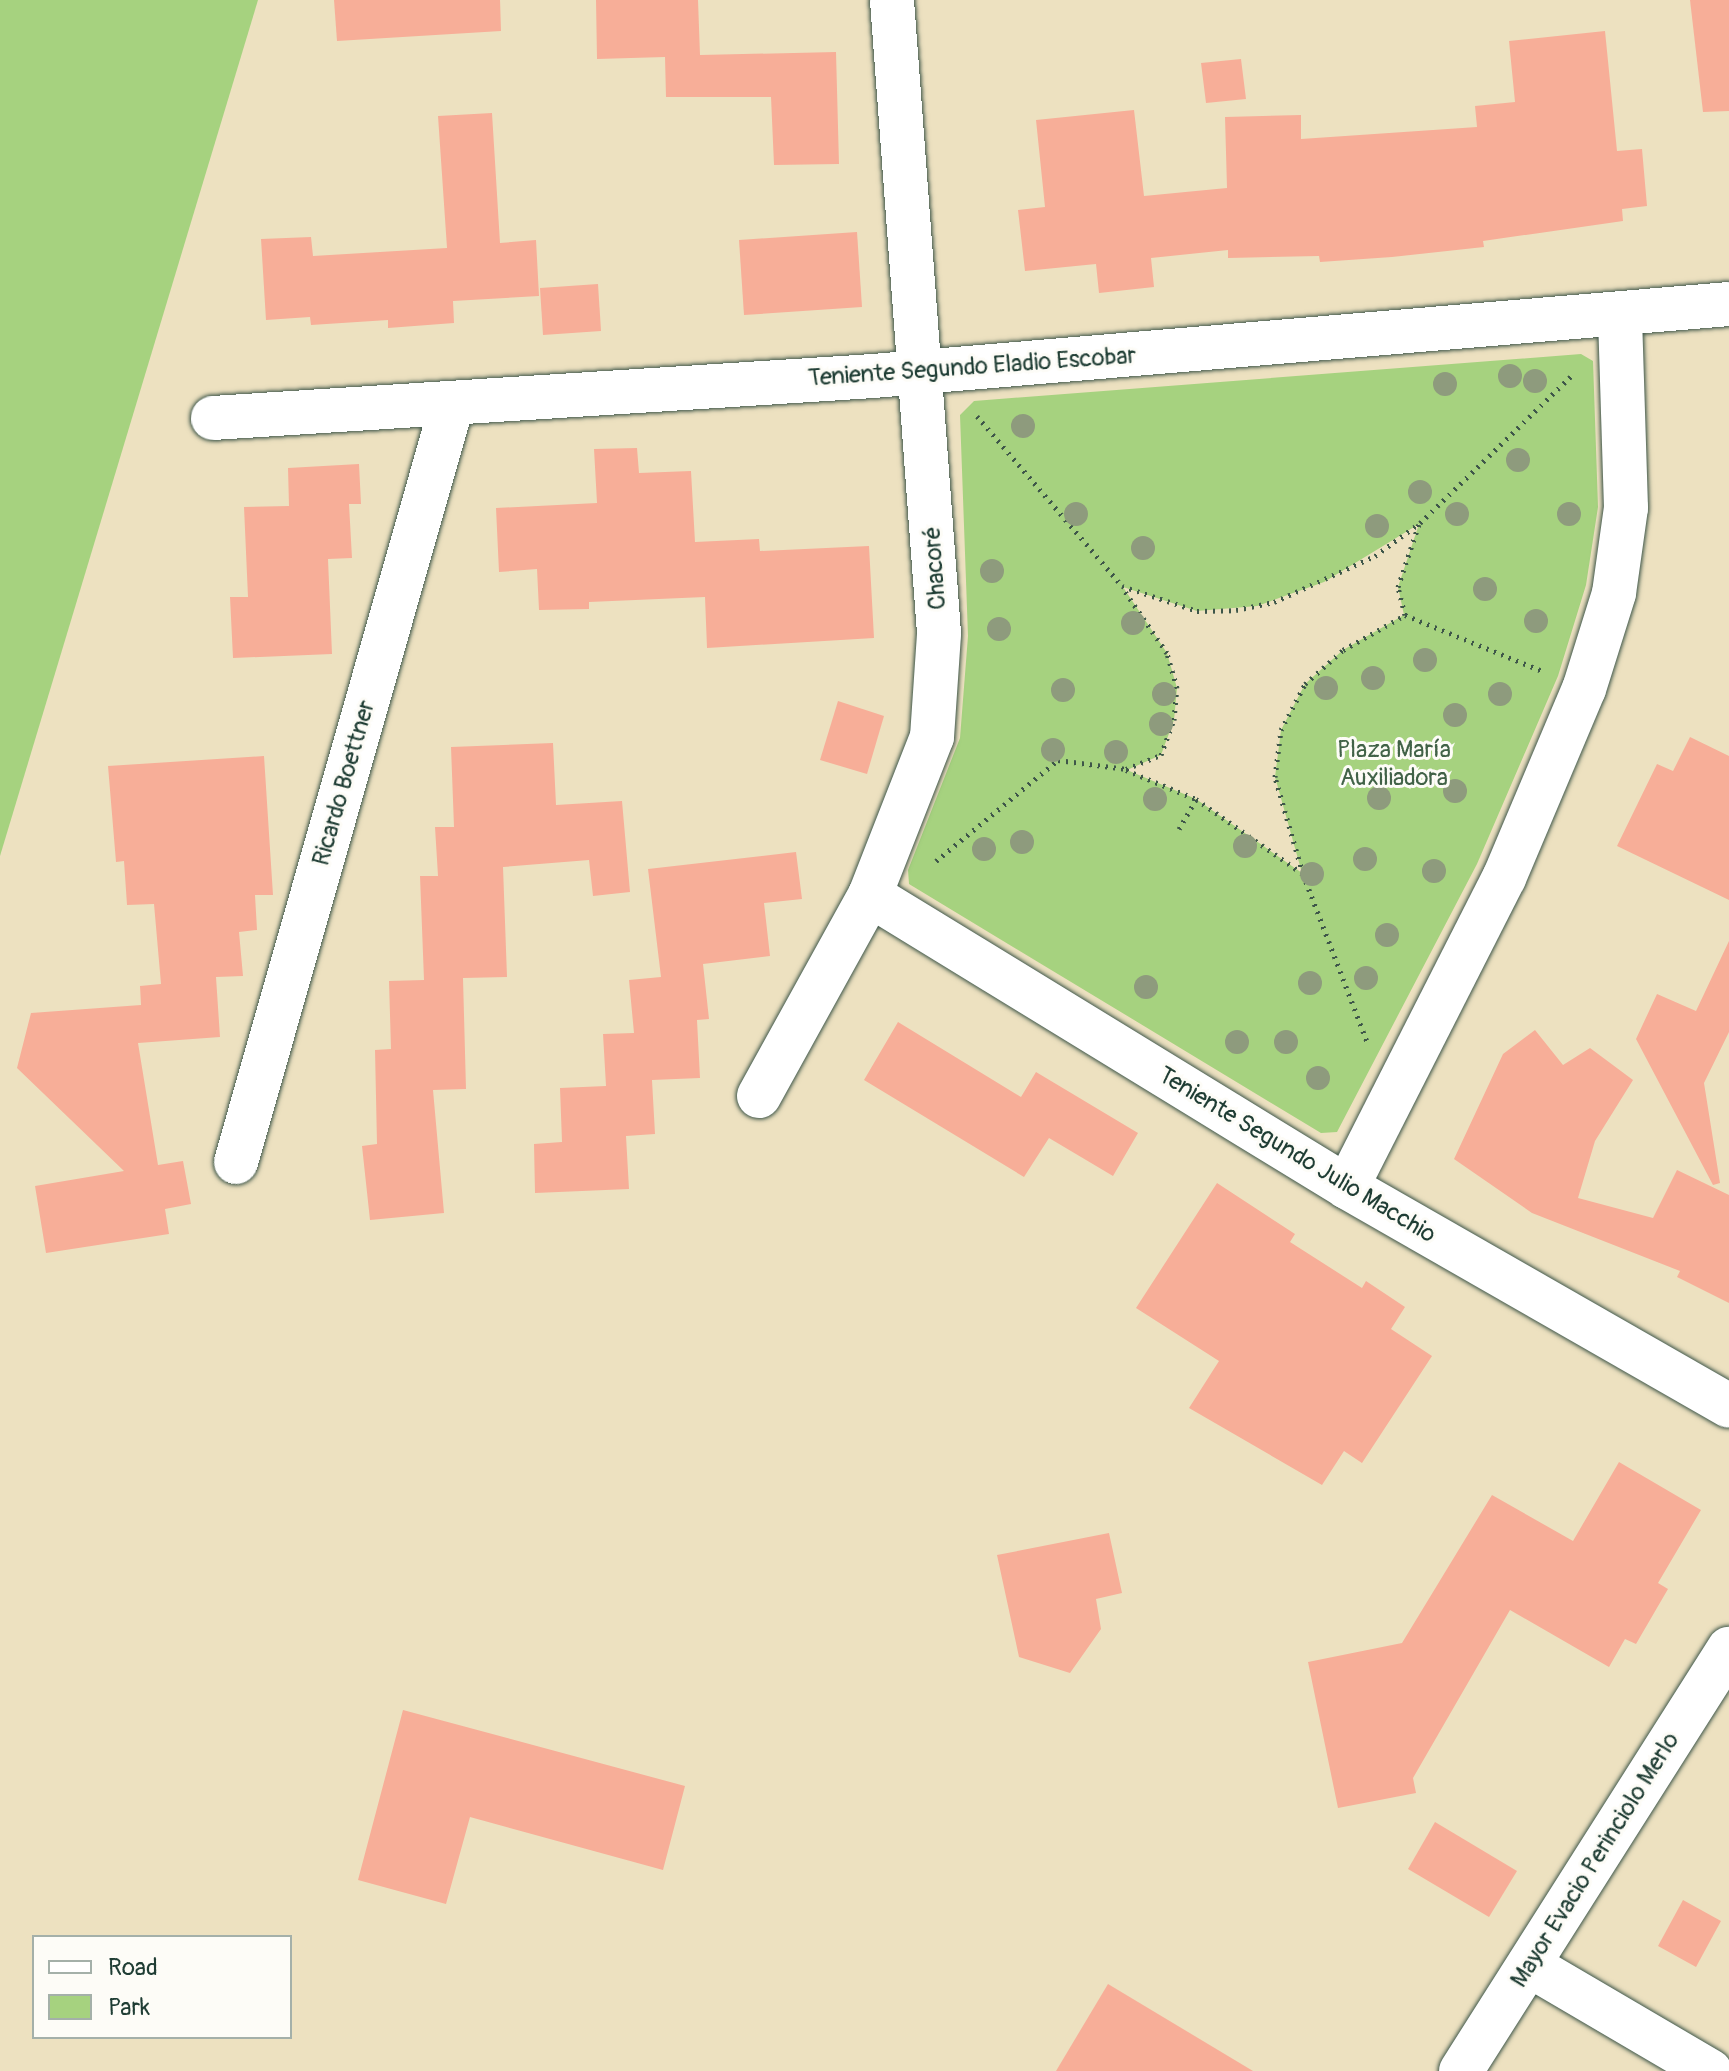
<!DOCTYPE html>
<meta charset="utf-8">
<style>
body{margin:0}
#map{position:relative;width:1729px;height:2071px;overflow:hidden;background:#ede1c0;font-family:Pangolin,sans-serif}
div>[style]{position:absolute}
.green>*{inset:0;background:#a6d27f}
.building>*{inset:0;background:#f7ae98}
.path>*{height:5px;margin-top:-2.5px;transform-origin:0;background:repeating-linear-gradient(90deg,#3e5649 0 2px,transparent 0 8px)}
.roads{filter:drop-shadow(0 0 2px #3e5649) drop-shadow(0 0 2px #3e5649)}
.minor>*{height:44px;margin:-22px;padding:0 22px;transform-origin:22px;border-radius:22px;background:#fff}
.trees>*{width:24px;height:24px;margin:-12px;border-radius:50%;background:#8e9b7d}
span{translate:-50% -50%;white-space:nowrap;text-align:center;line-height:1.15;-webkit-text-stroke:6px #fdfcf7;paint-order:stroke}
.street-label{font-size:24px;color:#1f3d34}
.park-label{font-size:24px;color:#416247}
.legend{position:absolute;left:32px;top:1935px;width:260px;height:104px;box-sizing:border-box;background:#fdfcf7;border:2px solid #a4b0a9;margin:0;padding:10px 14px;list-style:none;font-size:24px;color:#1f3d34}
.legend li{display:flex;align-items:center;gap:16px;height:40px}
.legend b{width:40px;border:2px solid #a4b0a9}
</style>
<div id="map">
<div class="green">
<div style="clip-path:polygon(0 0,258px 0,0 856px)"></div>
<div style="clip-path:polygon(evenodd,1581px 354px,1593px 361px,1598px 507px,1586px 585px,1558px 676px,1477px 864px,1337px 1132px,1321px 1133px,909px 884px,908px 870px,960px 738px,968px 636px,960px 415px,974px 401px,1581px 354px,1419px 524px,1398px 587px,1404px 615px,1343px 650px,1305px 684px,1281px 730px,1275px 777px,1302px 873px,1196px 799px,1127px 770px,1161px 755px,1174px 720px,1177px 688px,1167px 653px,1123px 587px,1197px 611px,1257px 606px,1324px 582px,1419px 524px)"></div>
</div>
<div class="building">
<div style="clip-path:polygon(334px 0,500px 0,501px 31px,337px 41px)"></div>
<div style="clip-path:polygon(596px 0,698px 0,700px 55px,836px 52px,839px 164px,774px 165px,771px 97px,666px 97px,665px 57px,597px 59px)"></div>
<div style="clip-path:polygon(1690px 0,1729px 0,1729px 111px,1703px 112px)"></div>
<div style="clip-path:polygon(1605px 31px,1617px 151px,1642px 149px,1647px 206px,1622px 209px,1623px 221px,1483px 241px,1484px 247px,1392px 257px,1320px 262px,1319px 256px,1228px 258px,1228px 250px,1151px 258px,1154px 287px,1099px 293px,1096px 264px,1025px 271px,1018px 210px,1045px 207px,1036px 120px,1134px 110px,1144px 196px,1227px 188px,1225px 117px,1301px 115px,1301px 139px,1477px 127px,1475px 106px,1515px 102px,1509px 41px)"></div>
<div style="clip-path:polygon(1241px 59px,1246px 99px,1206px 103px,1201px 63px)"></div>
<div style="clip-path:polygon(492px 113px,500px 243px,536px 240px,539px 296px,453px 301px,454px 323px,388px 328px,388px 320px,311px 325px,310px 317px,266px 320px,261px 239px,311px 237px,313px 256px,447px 248px,438px 116px)"></div>
<div style="clip-path:polygon(857px 232px,862px 307px,744px 315px,739px 240px)"></div>
<div style="clip-path:polygon(598px 284px,601px 331px,543px 335px,540px 288px)"></div>
<div style="clip-path:polygon(637px 448px,639px 473px,691px 471px,695px 542px,759px 539px,760px 551px,869px 546px,874px 638px,707px 648px,705px 597px,589px 602px,589px 609px,539px 610px,537px 569px,499px 572px,496px 508px,597px 503px,594px 449px)"></div>
<div style="clip-path:polygon(359px 464px,361px 504px,349px 504px,352px 558px,328px 559px,332px 654px,233px 658px,230px 597px,248px 597px,244px 507px,289px 506px,288px 468px)"></div>
<div style="clip-path:polygon(838px 701px,884px 716px,867px 774px,820px 760px)"></div>
<div style="clip-path:polygon(1690px 737px,1729px 756px,1729px 900px,1617px 846px,1657px 764px,1673px 771px)"></div>
<div style="clip-path:polygon(553px 743px,556px 805px,622px 801px,630px 892px,593px 896px,589px 860px,503px 867px,507px 977px,463px 978px,466px 1089px,433px 1090px,444px 1213px,370px 1220px,362px 1146px,377px 1144px,375px 1050px,391px 1049px,389px 981px,424px 980px,420px 876px,438px 876px,435px 827px,454px 827px,451px 747px)"></div>
<div style="clip-path:polygon(264px 756px,273px 895px,255px 895px,257px 930px,239px 932px,243px 976px,216px 977px,220px 1037px,138px 1043px,158px 1165px,183px 1161px,191px 1204px,165px 1209px,169px 1234px,46px 1253px,35px 1186px,124px 1171px,17px 1068px,31px 1013px,141px 1005px,140px 986px,161px 984px,154px 904px,127px 905px,124px 861px,116px 862px,108px 766px)"></div>
<div style="clip-path:polygon(796px 852px,802px 899px,764px 903px,770px 956px,703px 964px,709px 1019px,697px 1020px,700px 1078px,652px 1080px,655px 1134px,626px 1136px,629px 1189px,535px 1193px,534px 1144px,562px 1142px,560px 1088px,606px 1086px,603px 1034px,634px 1033px,629px 980px,661px 977px,648px 869px)"></div>
<div style="clip-path:polygon(1729px 941px,1729px 1032px,1704px 1083px,1720px 1183px,1713px 1185px,1636px 1039px,1657px 994px,1696px 1011px)"></div>
<div style="clip-path:polygon(898px 1022px,1021px 1097px,1036px 1072px,1138px 1133px,1113px 1176px,1049px 1138px,1024px 1177px,864px 1080px)"></div>
<div style="clip-path:polygon(1535px 1030px,1563px 1065px,1590px 1048px,1633px 1080px,1595px 1141px,1578px 1198px,1653px 1218px,1677px 1170px,1729px 1195px,1729px 1303px,1677px 1277px,1680px 1271px,1532px 1213px,1454px 1159px,1503px 1054px)"></div>
<div style="clip-path:polygon(1217px 1183px,1295px 1234px,1290px 1242px,1362px 1288px,1366px 1281px,1405px 1307px,1391px 1329px,1432px 1356px,1362px 1463px,1344px 1451px,1322px 1485px,1189px 1408px,1219px 1361px,1136px 1308px)"></div>
<div style="clip-path:polygon(1619px 1462px,1701px 1510px,1658px 1583px,1668px 1589px,1636px 1644px,1625px 1639px,1609px 1667px,1510px 1610px,1413px 1778px,1416px 1793px,1338px 1808px,1308px 1662px,1402px 1643px,1492px 1495px,1573px 1541px)"></div>
<div style="clip-path:polygon(1109px 1533px,1122px 1593px,1096px 1599px,1101px 1629px,1070px 1673px,1019px 1657px,997px 1555px)"></div>
<div style="clip-path:polygon(403px 1710px,685px 1786px,663px 1870px,470px 1817px,446px 1904px,358px 1880px)"></div>
<div style="clip-path:polygon(1435px 1822px,1517px 1871px,1489px 1917px,1408px 1869px)"></div>
<div style="clip-path:polygon(1683px 1900px,1721px 1921px,1696px 1967px,1658px 1946px)"></div>
<div style="clip-path:polygon(1108px 1984px,1253px 2071px,1056px 2071px)"></div>
</div>
<div class="path">
<div style="left:977px;top:416px;width:223px;rotate:49.5deg"></div>
<div style="left:1122px;top:586px;width:79px;rotate:18.4deg"></div>
<div style="left:1197px;top:611px;width:39px;rotate:-1deg"></div>
<div style="left:1236px;top:610px;width:39px;rotate:-12deg"></div>
<div style="left:1274px;top:602px;width:111px;rotate:-24.5deg"></div>
<div style="left:1375px;top:556px;width:56px;rotate:-36.3deg"></div>
<div style="left:1420px;top:523px;width:215px;rotate:-44.2deg"></div>
<div style="left:1405px;top:615px;width:29px;rotate:-104deg"></div>
<div style="left:1398px;top:587px;width:66px;rotate:-71.6deg"></div>
<div style="left:1126px;top:770px;width:76px;rotate:22.5deg"></div>
<div style="left:1196px;top:799px;width:131px;rotate:35deg"></div>
<div style="left:1303px;top:874px;width:180px;rotate:69.1deg"></div>
<div style="left:1179px;top:829px;width:34px;rotate:-60deg"></div>
<div style="left:936px;top:861px;width:158px;rotate:-39.6deg"></div>
<div style="left:1058px;top:760px;width:69px;rotate:7.5deg"></div>
<div style="left:1126px;top:769px;width:38px;rotate:-22deg"></div>
<div style="left:1161px;top:755px;width:37px;rotate:-70deg"></div>
<div style="left:1174px;top:720px;width:32px;rotate:-85deg"></div>
<div style="left:1177px;top:688px;width:36px;rotate:-106deg"></div>
<div style="left:1167px;top:653px;width:80px;rotate:-124.3deg"></div>
<div style="left:1303px;top:874px;width:101px;rotate:-106.1deg"></div>
<div style="left:1275px;top:777px;width:47px;rotate:-82.7deg"></div>
<div style="left:1281px;top:730px;width:52px;rotate:-62.4deg"></div>
<div style="left:1305px;top:684px;width:51px;rotate:-41.8deg"></div>
<div style="left:1343px;top:650px;width:71px;rotate:-29.4deg"></div>
<div style="left:1405px;top:615px;width:148px;rotate:22.2deg"></div>
</div>
<div class="roads">
<div class="minor">
<div style="left:213px;top:418px;width:661px;rotate:-3.64deg"></div>
<div style="left:873px;top:376px;width:859px;rotate:-4.81deg"></div>
<div style="left:870px;top:895px;width:559px;rotate:31.47deg"></div>
<div style="left:1347px;top:1187px;width:440px;rotate:29.8deg"></div>
<div style="left:759px;top:1096px;width:230px;rotate:-61.1deg"></div>
<div style="left:870px;top:895px;width:170px;rotate:-68.6deg"></div>
<div style="left:932px;top:737px;width:104px;rotate:-86.1deg"></div>
<div style="left:939px;top:633px;width:635px;rotate:-94.25deg"></div>
<div style="left:236px;top:1162px;width:788px;rotate:-74.09deg"></div>
<div style="left:1347px;top:1187px;width:347px;rotate:-63.1deg"></div>
<div style="left:1504px;top:878px;width:205px;rotate:-67.1deg"></div>
<div style="left:1584px;top:689px;width:101px;rotate:-72.6deg"></div>
<div style="left:1614px;top:593px;width:86px;rotate:-82deg"></div>
<div style="left:1626px;top:508px;width:193px;rotate:-91.8deg"></div>
<div style="left:1529px;top:1965px;width:210px;rotate:30.4deg"></div>
<div style="left:1461px;top:2071px;width:500px;rotate:-57.6deg"></div>
</div>
</div>
<div class="trees">
<div style="left:1510px;top:376px"></div>
<div style="left:1535px;top:381px"></div>
<div style="left:1445px;top:384px"></div>
<div style="left:1023px;top:426px"></div>
<div style="left:1518px;top:460px"></div>
<div style="left:1420px;top:492px"></div>
<div style="left:1076px;top:514px"></div>
<div style="left:1457px;top:514px"></div>
<div style="left:1569px;top:514px"></div>
<div style="left:1377px;top:526px"></div>
<div style="left:1143px;top:548px"></div>
<div style="left:992px;top:571px"></div>
<div style="left:1485px;top:589px"></div>
<div style="left:1536px;top:621px"></div>
<div style="left:1133px;top:623px"></div>
<div style="left:999px;top:629px"></div>
<div style="left:1425px;top:660px"></div>
<div style="left:1373px;top:678px"></div>
<div style="left:1326px;top:688px"></div>
<div style="left:1063px;top:690px"></div>
<div style="left:1164px;top:694px"></div>
<div style="left:1500px;top:694px"></div>
<div style="left:1455px;top:715px"></div>
<div style="left:1161px;top:724px"></div>
<div style="left:1053px;top:750px"></div>
<div style="left:1116px;top:752px"></div>
<div style="left:1455px;top:791px"></div>
<div style="left:1379px;top:798px"></div>
<div style="left:1155px;top:799px"></div>
<div style="left:1022px;top:842px"></div>
<div style="left:1245px;top:846px"></div>
<div style="left:984px;top:849px"></div>
<div style="left:1365px;top:859px"></div>
<div style="left:1434px;top:871px"></div>
<div style="left:1312px;top:874px"></div>
<div style="left:1387px;top:935px"></div>
<div style="left:1366px;top:978px"></div>
<div style="left:1310px;top:983px"></div>
<div style="left:1146px;top:987px"></div>
<div style="left:1237px;top:1042px"></div>
<div style="left:1286px;top:1042px"></div>
<div style="left:1318px;top:1078px"></div>
</div>
<div class="street-label">
<span style="left:972px;top:367px;rotate:-4deg">Teniente Segundo Eladio Escobar</span>
<span style="left:935px;top:568px;rotate:-94deg">Chacoré</span>
<span style="left:344px;top:783px;rotate:-74deg">Ricardo Boettner</span>
<span style="left:1297px;top:1155px;rotate:31deg">Teniente Segundo Julio Macchio</span>
<span style="left:1595px;top:1860px;rotate:-58deg">Mayor Evacio Perinciolo Merlo</span>
</div>
<div class="park-label">
<span style="left:1394px;top:764px">Plaza María<br>Auxiliadora</span>
</div>
<ul class="legend">
<li><b style="height:10px;background:#fff"></b>Road</li>
<li><b style="height:22px;background:#a6d27f"></b>Park</li>
</ul>
</div>
